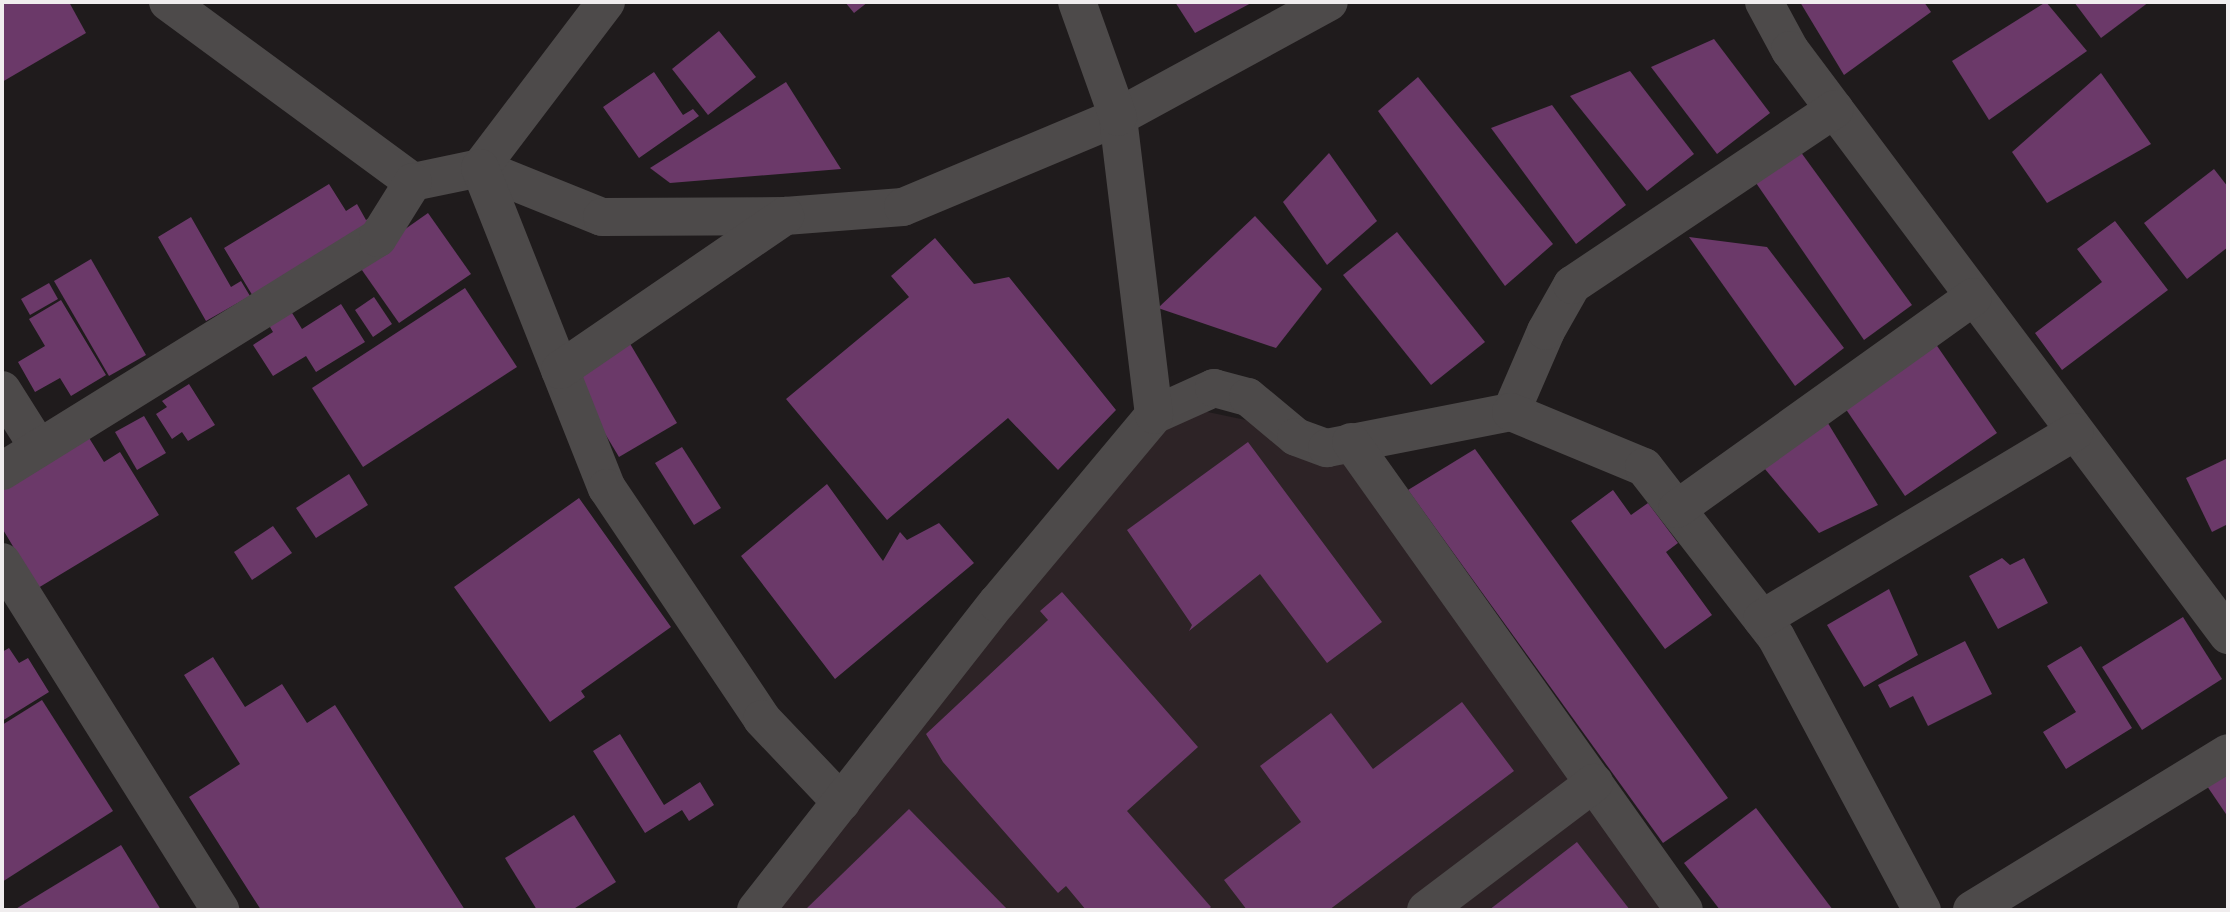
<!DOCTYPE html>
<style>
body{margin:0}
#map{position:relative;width:2230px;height:912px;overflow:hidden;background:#1f1b1c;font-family:"Archivo Narrow",sans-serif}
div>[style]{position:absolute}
.built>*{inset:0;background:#2d2326}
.building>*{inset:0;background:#6b3969}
.street>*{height:38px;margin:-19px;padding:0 19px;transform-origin:19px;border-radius:19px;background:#4d4a4a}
span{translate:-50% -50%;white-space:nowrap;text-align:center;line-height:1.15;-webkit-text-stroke:6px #080707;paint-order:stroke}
.frame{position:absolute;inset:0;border:4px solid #f0edee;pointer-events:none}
</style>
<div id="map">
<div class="built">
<div style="clip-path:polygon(1179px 406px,1351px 442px,1684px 910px,761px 910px)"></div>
</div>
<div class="building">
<div style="clip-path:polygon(2px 2px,69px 2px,86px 33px,2px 82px)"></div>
<div style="clip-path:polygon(845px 2px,868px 2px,854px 13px)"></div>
<div style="clip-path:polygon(1175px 2px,1253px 2px,1195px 33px)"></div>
<div style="clip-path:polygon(1800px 2px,1924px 2px,1931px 12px,1844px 75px)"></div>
<div style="clip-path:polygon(2046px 2px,2087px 51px,1989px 120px,1952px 61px)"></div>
<div style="clip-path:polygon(2074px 2px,2149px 2px,2101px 38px)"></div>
<div style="clip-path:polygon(719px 31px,756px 77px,708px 115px,672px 69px)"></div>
<div style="clip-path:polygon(1714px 39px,1770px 113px,1717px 154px,1651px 67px)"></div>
<div style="clip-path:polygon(1630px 71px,1694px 154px,1647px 191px,1570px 96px)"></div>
<div style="clip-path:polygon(654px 72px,683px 115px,693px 109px,699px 116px,639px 158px,603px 107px)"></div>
<div style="clip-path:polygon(2101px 73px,2151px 144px,2047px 203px,2012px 152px)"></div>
<div style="clip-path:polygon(1418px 77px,1553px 244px,1505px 286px,1378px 111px)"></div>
<div style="clip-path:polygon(786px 82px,841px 169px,670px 183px,650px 168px)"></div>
<div style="clip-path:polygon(1552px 105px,1626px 205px,1576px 244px,1491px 128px)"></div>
<div style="clip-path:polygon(1800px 151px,1912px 305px,1864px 340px,1754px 180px)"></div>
<div style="clip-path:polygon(1329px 153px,1377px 221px,1327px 265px,1283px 202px)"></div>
<div style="clip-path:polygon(2214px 169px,2228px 187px,2228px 247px,2187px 279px,2144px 223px)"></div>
<div style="clip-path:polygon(329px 184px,346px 211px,357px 204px,366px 220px,381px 210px,386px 218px,254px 298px,224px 248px)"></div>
<div style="clip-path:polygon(428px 213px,471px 274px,399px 323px,357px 263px)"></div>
<div style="clip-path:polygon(1255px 216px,1322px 289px,1276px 348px,1158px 308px)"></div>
<div style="clip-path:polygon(191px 217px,231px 287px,241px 281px,250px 296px,206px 321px,158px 237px)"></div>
<div style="clip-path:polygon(2115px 221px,2168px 290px,2062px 370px,2035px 333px,2102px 282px,2077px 249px)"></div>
<div style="clip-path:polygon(1397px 232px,1485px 342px,1431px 385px,1343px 275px)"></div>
<div style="clip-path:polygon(1689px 237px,1767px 247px,1844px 348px,1795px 386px)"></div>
<div style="clip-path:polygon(935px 238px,974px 284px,1009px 277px,1116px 410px,1058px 470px,1008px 418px,887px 520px,786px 399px,909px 297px,891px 276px)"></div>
<div style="clip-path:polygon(91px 259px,146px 355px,109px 376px,54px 281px)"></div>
<div style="clip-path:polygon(49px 283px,58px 299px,30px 315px,21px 299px)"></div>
<div style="clip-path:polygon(465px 288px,517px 367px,363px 467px,312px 388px)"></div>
<div style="clip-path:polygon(374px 297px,392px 324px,373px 337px,355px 310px)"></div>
<div style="clip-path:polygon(61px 300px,106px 375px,71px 396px,60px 378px,35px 392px,18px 362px,45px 346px,29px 319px)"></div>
<div style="clip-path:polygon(341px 304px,365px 342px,316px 372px,306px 356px,273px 376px,253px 345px,273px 332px,267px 322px,289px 308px,302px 329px)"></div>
<div style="clip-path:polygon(1933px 340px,1997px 433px,1905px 496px,1841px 402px)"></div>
<div style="clip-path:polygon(629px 342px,677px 423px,619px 457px,571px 377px)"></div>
<div style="clip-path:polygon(189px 384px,215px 425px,188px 441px,182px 432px,172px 439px,156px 414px,167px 407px,162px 401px)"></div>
<div style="clip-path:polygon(144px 416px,166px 453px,137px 470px,115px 432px)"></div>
<div style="clip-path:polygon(1826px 420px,1878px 505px,1819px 533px,1759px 462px)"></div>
<div style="clip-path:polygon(86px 433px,104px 462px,120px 452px,159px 515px,38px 588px,2px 528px,2px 485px)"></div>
<div style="clip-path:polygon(1248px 442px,1382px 622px,1327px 663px,1260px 574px,1189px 631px,1192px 625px,1127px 530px)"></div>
<div style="clip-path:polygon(682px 447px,721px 508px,694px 525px,655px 463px)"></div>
<div style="clip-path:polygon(1475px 449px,1728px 798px,1663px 843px,1408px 490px)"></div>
<div style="clip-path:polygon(2228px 458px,2228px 524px,2212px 532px,2186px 478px)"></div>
<div style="clip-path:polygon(349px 474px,368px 505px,316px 538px,296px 508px)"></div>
<div style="clip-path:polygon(827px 484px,883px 561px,900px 532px,907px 540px,939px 523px,974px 563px,835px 679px,741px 556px)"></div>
<div style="clip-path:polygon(1613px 490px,1631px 515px,1648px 503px,1678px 543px,1666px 552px,1712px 615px,1665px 649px,1571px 521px)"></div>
<div style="clip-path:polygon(579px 498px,671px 627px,581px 691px,585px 697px,550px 722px,454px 587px)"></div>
<div style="clip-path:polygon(273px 526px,292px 553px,252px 580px,234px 552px)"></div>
<div style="clip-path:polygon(2002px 558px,2010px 565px,2024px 558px,2048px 603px,1998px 629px,1969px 576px)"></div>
<div style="clip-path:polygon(1889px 589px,1918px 655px,1864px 687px,1827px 625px)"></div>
<div style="clip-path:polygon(1062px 592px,1198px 747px,1127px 811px,1211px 907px,1208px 910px,1086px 910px,1066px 886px,1058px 893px,943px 762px,926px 734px,1048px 620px,1040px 611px)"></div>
<div style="clip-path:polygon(2183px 617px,2222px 679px,2142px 730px,2102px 667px)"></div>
<div style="clip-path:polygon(1965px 641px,1992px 694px,1928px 726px,1913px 696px,1890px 708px,1878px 685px)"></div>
<div style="clip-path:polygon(2081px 646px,2132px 728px,2066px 769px,2043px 732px,2076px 712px,2047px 666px)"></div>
<div style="clip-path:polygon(9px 648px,19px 663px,28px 658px,49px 692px,2px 721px,2px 652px)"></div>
<div style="clip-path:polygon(213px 657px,245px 707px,282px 684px,307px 723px,335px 705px,465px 910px,261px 910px,189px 797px,240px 764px,184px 675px)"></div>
<div style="clip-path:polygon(42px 700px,113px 811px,2px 882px,2px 725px)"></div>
<div style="clip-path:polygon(1462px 702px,1514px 771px,1329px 910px,1247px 910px,1224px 880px,1301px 822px,1260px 766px,1331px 713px,1373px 769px)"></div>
<div style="clip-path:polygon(620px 734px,664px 805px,700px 782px,714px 805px,689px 821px,682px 810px,645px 833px,593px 751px)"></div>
<div style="clip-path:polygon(2228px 772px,2228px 817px,2207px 786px)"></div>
<div style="clip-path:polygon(1756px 808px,1833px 910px,1720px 910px,1684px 863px)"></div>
<div style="clip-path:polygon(909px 809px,1008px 910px,805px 910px)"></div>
<div style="clip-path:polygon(574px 815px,616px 882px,572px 910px,537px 910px,505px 858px)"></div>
<div style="clip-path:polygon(1577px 842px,1630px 910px,1489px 910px)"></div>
<div style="clip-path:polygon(121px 845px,161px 910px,14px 910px)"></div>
</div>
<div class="street">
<div style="left:168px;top:2px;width:304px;rotate:36.3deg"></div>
<div style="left:413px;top:182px;width:68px;rotate:-11.8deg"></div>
<div style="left:480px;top:168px;width:131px;rotate:21.9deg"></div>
<div style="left:602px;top:217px;width:183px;rotate:-0.3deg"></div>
<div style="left:785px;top:216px;width:118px;rotate:-4.4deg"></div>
<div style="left:903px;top:207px;width:233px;rotate:-22.7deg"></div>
<div style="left:1118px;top:117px;width:240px;rotate:-28.6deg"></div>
<div style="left:606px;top:2px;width:208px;rotate:127.2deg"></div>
<div style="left:480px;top:168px;width:344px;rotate:68.4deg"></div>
<div style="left:607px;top:488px;width:278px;rotate:56.1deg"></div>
<div style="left:762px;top:719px;width:115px;rotate:46.4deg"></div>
<div style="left:1764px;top:2px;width:55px;rotate:61.6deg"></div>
<div style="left:1790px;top:50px;width:731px;rotate:53.18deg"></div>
<div style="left:560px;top:370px;width:273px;rotate:-34.4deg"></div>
<div style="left:2px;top:390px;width:67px;rotate:57.7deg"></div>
<div style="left:1511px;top:412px;width:88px;rotate:-66.6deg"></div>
<div style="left:1546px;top:331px;width:53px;rotate:-60.5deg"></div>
<div style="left:1572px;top:285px;width:316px;rotate:-33.8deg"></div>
<div style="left:1154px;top:415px;width:66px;rotate:-24.2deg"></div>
<div style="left:1214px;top:388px;width:35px;rotate:15deg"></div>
<div style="left:1248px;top:397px;width:62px;rotate:39.8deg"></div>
<div style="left:1296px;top:437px;width:33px;rotate:20deg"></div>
<div style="left:1327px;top:448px;width:187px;rotate:-11.1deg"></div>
<div style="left:1511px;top:412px;width:144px;rotate:22.5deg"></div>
<div style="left:1644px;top:467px;width:215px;rotate:52.2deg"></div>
<div style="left:1776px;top:637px;width:310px;rotate:61.9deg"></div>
<div style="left:1351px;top:442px;width:574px;rotate:54.57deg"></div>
<div style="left:2px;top:471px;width:442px;rotate:-31.8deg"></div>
<div style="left:378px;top:238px;width:66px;rotate:-58deg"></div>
<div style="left:1677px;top:509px;width:364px;rotate:-35.6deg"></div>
<div style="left:2px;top:562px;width:411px;rotate:57.9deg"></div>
<div style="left:1762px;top:619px;width:364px;rotate:-30.9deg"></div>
<div style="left:756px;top:910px;width:390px;rotate:-51.9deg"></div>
<div style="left:997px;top:603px;width:245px;rotate:-50.1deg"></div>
<div style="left:1154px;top:415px;width:300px;rotate:-96.9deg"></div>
<div style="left:1118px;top:117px;width:122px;rotate:-109.6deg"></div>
<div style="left:1426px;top:910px;width:211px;rotate:-37.1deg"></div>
<div style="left:1972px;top:910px;width:300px;rotate:-31.5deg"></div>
</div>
<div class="frame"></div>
</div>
